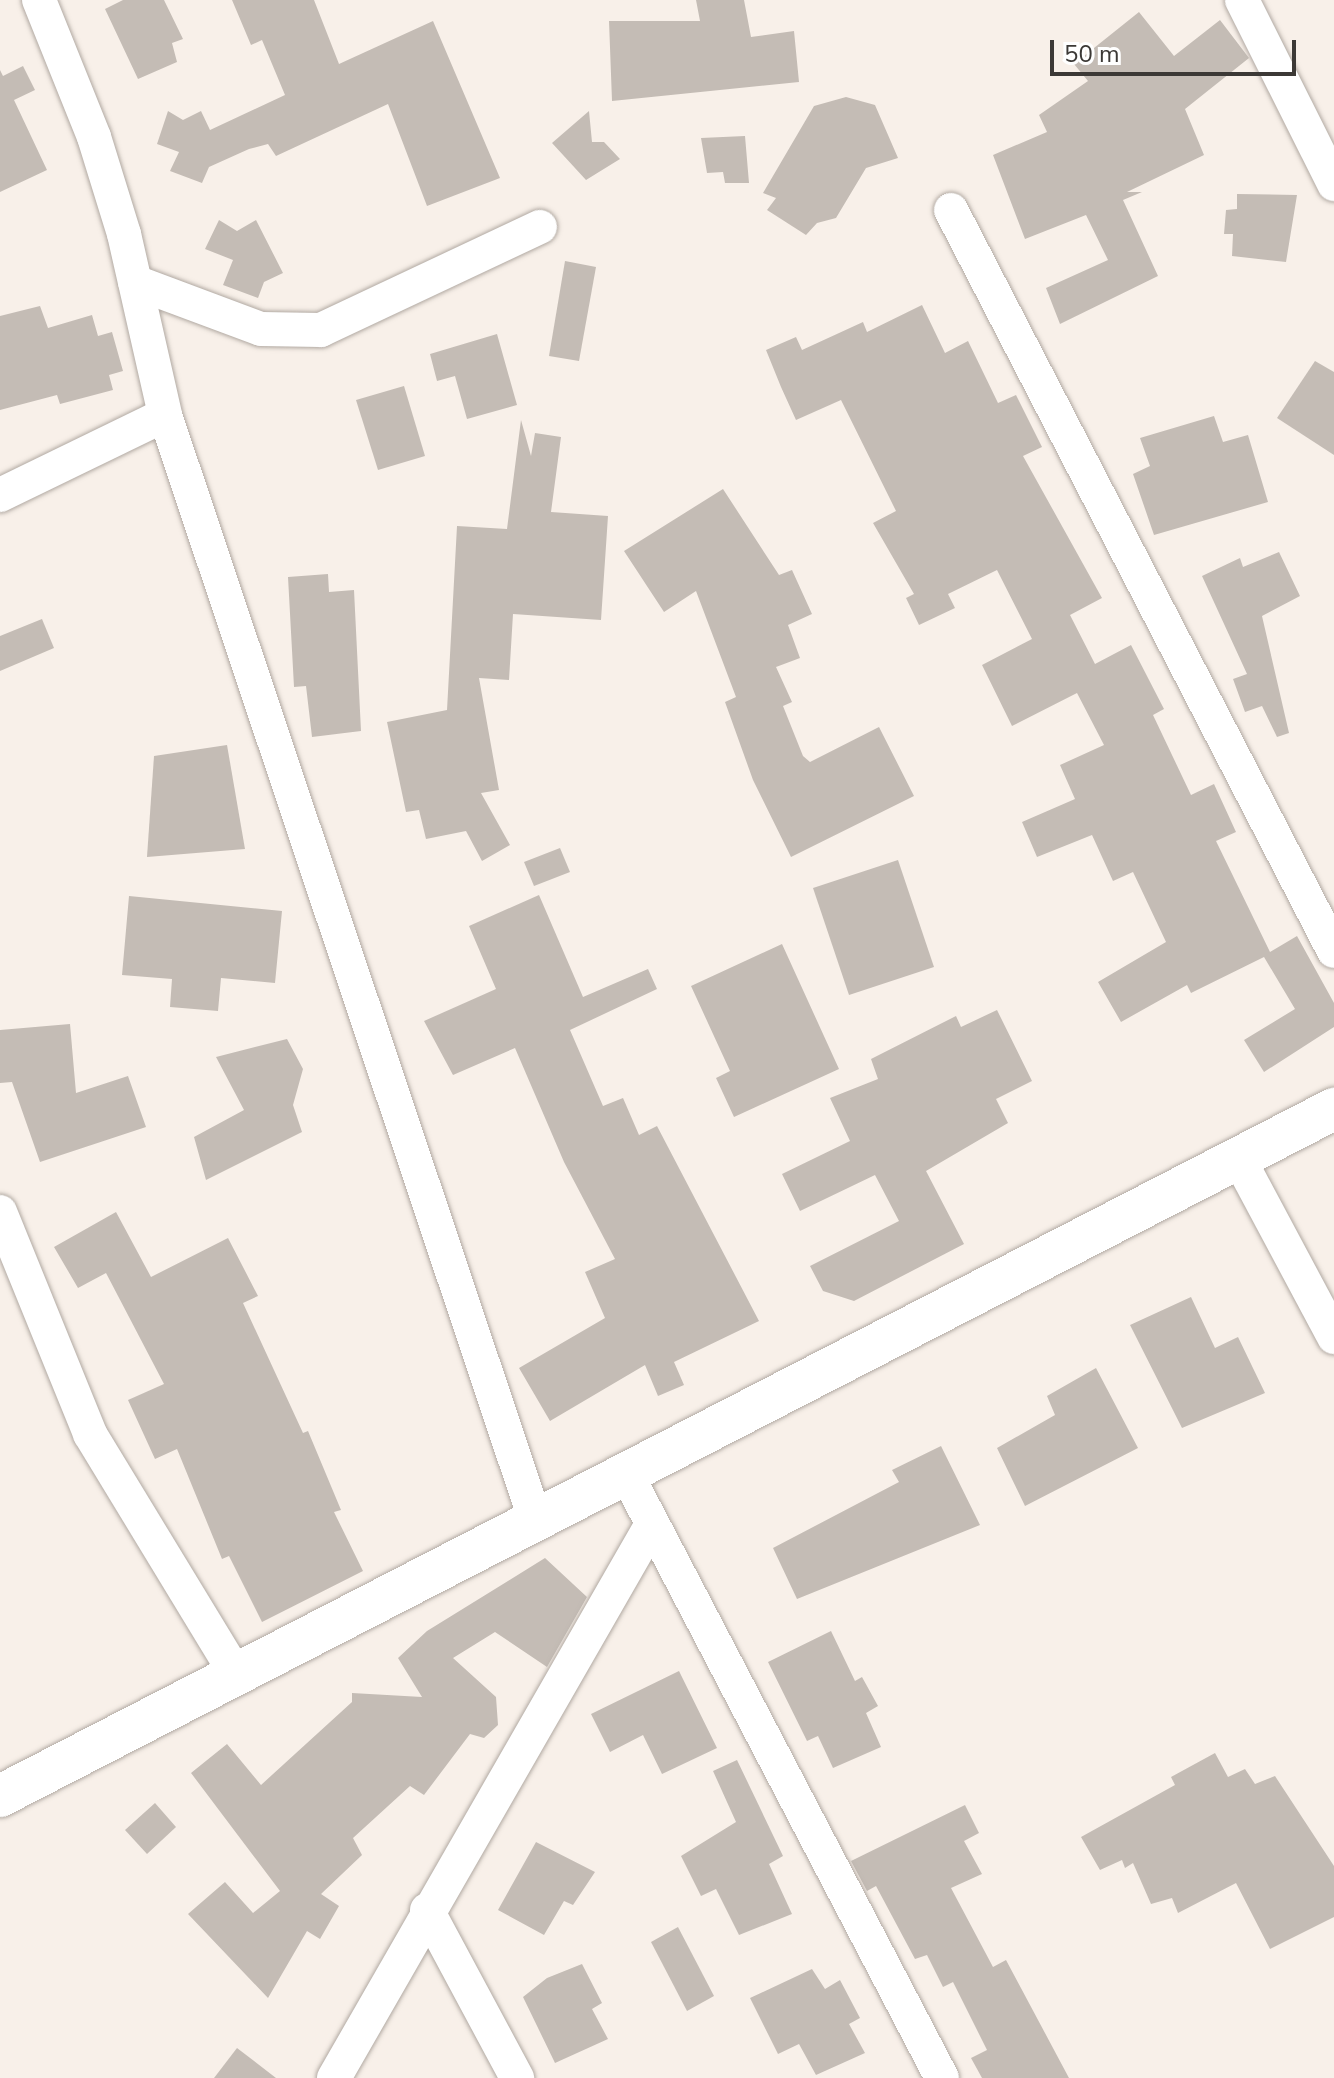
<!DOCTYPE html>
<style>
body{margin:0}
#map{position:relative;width:1334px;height:2078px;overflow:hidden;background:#f8f0e9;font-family:"Nunito Sans",sans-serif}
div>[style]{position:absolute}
.building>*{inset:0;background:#c4bcb5}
.roads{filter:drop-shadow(0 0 2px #b1a9a2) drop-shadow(0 0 2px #b1a9a2)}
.minor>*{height:34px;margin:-17px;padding:0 17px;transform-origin:17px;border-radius:17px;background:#fff}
.tertiary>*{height:42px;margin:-21px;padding:0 21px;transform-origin:21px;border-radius:21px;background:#fff}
span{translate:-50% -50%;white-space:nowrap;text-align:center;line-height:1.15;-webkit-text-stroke:6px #fff;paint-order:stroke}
.scale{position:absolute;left:1050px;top:40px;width:246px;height:36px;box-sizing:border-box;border:4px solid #3c3936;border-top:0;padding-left:10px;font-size:24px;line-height:28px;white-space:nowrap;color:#3c3936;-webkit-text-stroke:6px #fff;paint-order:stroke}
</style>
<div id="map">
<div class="building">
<div style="clip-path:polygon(123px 0,164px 0,183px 39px,172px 43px,177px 62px,138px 79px,105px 9px)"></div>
<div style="clip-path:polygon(232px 0,314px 0,339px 64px,433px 21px,500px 178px,427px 206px,388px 104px,276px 156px,268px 144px,249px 149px,209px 167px,202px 183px,170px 171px,179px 152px,157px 144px,168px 111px,183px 120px,201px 111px,210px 130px,285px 95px,262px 40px,251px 45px)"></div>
<div style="clip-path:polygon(696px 0,744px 0,751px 37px,794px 31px,799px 82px,612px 101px,609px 21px,700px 21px)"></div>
<div style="clip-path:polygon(1139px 12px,1174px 56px,1220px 20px,1249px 58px,1185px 109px,1204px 155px,1127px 192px,1142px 192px,1123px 200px,1158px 276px,1060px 324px,1046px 288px,1108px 260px,1086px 215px,1025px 239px,993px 155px,1047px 132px,1039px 115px,1088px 81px,1074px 64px)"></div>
<div style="clip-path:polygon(23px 66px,35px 90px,14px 100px,47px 170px,0 192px,0 70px,3px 76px)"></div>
<div style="clip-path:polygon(846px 97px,875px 105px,898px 158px,866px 168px,836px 218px,817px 223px,806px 235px,767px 210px,776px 198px,763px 193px,814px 106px)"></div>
<div style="clip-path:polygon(589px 111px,592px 142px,604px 142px,620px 159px,586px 180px,552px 143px)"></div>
<div style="clip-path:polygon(745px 136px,749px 183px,725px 183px,723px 172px,707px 173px,701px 138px)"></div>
<div style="clip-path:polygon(1237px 194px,1297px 195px,1286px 262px,1232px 256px,1233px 234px,1224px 234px,1226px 210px,1237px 209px)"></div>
<div style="clip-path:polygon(219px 220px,237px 231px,256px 220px,283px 273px,264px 282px,258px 298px,223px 285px,233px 260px,205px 249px)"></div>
<div style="clip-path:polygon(565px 261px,596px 267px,579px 361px,549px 356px)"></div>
<div style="clip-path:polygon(922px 305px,945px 353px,968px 341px,998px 403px,1016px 395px,1042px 447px,1023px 456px,1102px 598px,1070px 615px,1095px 664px,1131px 645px,1164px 709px,1153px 715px,1191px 795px,1214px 784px,1236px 832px,1216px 841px,1270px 952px,1297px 936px,1334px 1003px,1334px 1027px,1264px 1072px,1244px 1040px,1295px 1009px,1264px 957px,1191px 993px,1187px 985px,1121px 1022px,1098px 982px,1166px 942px,1133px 872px,1113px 881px,1092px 835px,1037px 857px,1022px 822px,1075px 799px,1060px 765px,1104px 745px,1077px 693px,1012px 726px,982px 665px,1032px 639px,997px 570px,948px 594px,955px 608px,919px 625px,906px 598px,914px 594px,873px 523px,896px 511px,841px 400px,796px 420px,781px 387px,766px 350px,796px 337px,802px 350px,863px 322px,867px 332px)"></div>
<div style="clip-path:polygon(40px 306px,48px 328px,92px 315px,98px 336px,112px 332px,123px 371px,109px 375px,113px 390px,60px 404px,57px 395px,0 410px,0 316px)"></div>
<div style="clip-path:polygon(497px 334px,517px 405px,467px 419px,455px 376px,437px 381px,430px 354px)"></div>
<div style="clip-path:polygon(1315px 361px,1334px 372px,1334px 455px,1277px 418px)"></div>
<div style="clip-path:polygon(404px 386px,425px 456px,378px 470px,356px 400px)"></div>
<div style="clip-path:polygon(1214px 416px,1223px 442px,1248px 435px,1268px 502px,1154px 535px,1133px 474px,1150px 466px,1140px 438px)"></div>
<div style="clip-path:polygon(521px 420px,531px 456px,535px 433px,561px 437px,551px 512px,608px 516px,601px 620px,513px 614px,509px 680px,479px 678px,499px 790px,481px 793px,510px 845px,482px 861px,466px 831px,426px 839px,419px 810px,406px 812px,387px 722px,447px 710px,457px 526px,507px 529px)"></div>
<div style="clip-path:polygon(723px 489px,779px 575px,792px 570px,812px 614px,788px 625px,800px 658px,776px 667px,792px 702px,783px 706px,803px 756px,810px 762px,879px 727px,914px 796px,791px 857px,753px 780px,725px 702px,736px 697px,696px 591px,664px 612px,624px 551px)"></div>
<div style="clip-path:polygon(1279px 552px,1300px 596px,1262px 616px,1289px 733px,1277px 737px,1262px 706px,1245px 712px,1233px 679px,1247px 674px,1202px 576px,1240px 558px,1243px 567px)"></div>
<div style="clip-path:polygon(328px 574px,329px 592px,354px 590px,361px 731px,312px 737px,306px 686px,294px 687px,288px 577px)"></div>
<div style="clip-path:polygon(42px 619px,54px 648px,0 671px,0 636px)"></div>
<div style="clip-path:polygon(227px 745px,245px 849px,147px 857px,154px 756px)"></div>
<div style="clip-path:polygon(560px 848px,570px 872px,534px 886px,524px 862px)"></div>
<div style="clip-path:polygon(898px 860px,934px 967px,849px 995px,813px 888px)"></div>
<div style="clip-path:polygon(539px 895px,583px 997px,648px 969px,657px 989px,570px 1030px,603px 1106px,623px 1098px,639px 1135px,657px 1126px,759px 1321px,674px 1362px,684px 1385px,658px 1396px,645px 1365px,550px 1421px,519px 1368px,605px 1318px,585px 1272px,615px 1259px,564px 1162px,515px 1048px,453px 1075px,424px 1021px,496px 989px,469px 926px)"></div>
<div style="clip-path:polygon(129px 896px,282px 911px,275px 983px,221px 978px,218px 1011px,170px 1007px,172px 979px,122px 975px)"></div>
<div style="clip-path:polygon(782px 944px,839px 1069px,734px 1117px,716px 1078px,730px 1071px,691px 986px)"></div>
<div style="clip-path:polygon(997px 1010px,1032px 1081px,996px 1099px,1008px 1123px,926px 1171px,964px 1244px,854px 1301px,823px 1291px,810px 1266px,899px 1221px,875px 1175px,800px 1211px,782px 1174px,850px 1141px,830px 1098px,878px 1079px,871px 1059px,956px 1016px,961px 1027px)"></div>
<div style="clip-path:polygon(70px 1024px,76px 1093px,128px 1076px,146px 1127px,40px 1162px,12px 1082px,0 1083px,0 1030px)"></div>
<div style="clip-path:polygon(287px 1039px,303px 1069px,293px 1105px,302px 1132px,206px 1180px,194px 1137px,244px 1110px,216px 1057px)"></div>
<div style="clip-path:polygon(116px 1212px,151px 1277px,228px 1238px,258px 1296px,243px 1303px,303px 1433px,308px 1431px,341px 1510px,334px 1512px,363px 1571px,262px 1622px,229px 1556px,222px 1559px,177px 1449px,155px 1459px,128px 1400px,164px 1384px,106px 1273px,78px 1288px,54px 1247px)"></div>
<div style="clip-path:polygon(1191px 1297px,1215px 1348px,1238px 1337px,1265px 1393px,1182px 1428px,1130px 1325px)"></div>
<div style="clip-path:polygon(1096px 1368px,1138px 1448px,1025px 1506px,997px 1448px,1055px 1415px,1047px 1396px)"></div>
<div style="clip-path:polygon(941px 1446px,980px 1525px,797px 1599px,773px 1548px,899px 1482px,892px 1470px)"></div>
<div style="clip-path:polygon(545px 1558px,587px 1597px,547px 1667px,495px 1632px,453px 1658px,496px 1697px,498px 1725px,484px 1738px,470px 1734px,424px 1795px,410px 1786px,353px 1838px,362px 1855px,321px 1894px,339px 1906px,320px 1939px,307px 1931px,268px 1998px,188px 1914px,225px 1882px,253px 1913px,280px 1891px,191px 1773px,227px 1744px,261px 1785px,352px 1702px,352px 1693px,422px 1697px,398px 1658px,427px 1631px)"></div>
<div style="clip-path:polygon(831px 1631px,855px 1681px,862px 1677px,878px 1706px,866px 1713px,881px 1747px,833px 1768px,818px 1736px,807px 1741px,768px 1662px)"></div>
<div style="clip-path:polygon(679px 1671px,717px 1748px,662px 1774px,643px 1735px,610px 1752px,591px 1714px)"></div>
<div style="clip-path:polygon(1215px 1753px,1228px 1777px,1245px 1769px,1255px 1784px,1275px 1776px,1334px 1866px,1334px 1917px,1270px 1949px,1236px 1883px,1178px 1913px,1172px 1898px,1151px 1904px,1133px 1863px,1125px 1868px,1122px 1860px,1100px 1870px,1081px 1837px,1175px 1785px,1171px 1777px)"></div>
<div style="clip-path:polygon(737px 1760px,783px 1856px,769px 1864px,792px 1914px,739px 1935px,716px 1889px,701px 1896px,681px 1856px,736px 1822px,713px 1771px)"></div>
<div style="clip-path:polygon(155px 1803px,176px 1827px,147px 1854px,125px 1830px)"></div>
<div style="clip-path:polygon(965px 1805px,979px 1833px,964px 1841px,982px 1874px,951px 1888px,993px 1967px,1006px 1960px,1069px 2078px,982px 2078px,971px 2058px,987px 2050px,953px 1982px,943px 1987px,927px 1955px,915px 1959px,876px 1886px,867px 1891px,851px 1861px)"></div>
<div style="clip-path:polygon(536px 1842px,595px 1872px,573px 1905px,564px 1901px,544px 1935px,498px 1910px)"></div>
<div style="clip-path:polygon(678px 1927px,714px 1996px,687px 2011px,651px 1942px)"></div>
<div style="clip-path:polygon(582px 1964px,602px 2003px,592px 2009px,608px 2039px,555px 2063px,523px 1997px,547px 1978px)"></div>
<div style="clip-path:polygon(812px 1969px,825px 1989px,840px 1980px,860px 2018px,849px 2024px,865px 2053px,816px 2075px,799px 2044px,778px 2054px,750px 1998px)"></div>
<div style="clip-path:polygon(237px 2048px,276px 2078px,214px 2078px)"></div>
</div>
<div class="roads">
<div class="minor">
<div style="left:39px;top:0;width:148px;rotate:68.1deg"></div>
<div style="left:94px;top:137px;width:102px;rotate:72.8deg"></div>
<div style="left:124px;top:234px;width:186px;rotate:77.2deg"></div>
<div style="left:165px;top:415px;width:1164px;rotate:71.47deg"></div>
<div style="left:1242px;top:0;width:206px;rotate:63.4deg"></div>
<div style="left:951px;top:210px;width:834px;rotate:62.67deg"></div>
<div style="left:135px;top:282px;width:134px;rotate:20.5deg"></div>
<div style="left:261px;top:329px;width:60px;rotate:1deg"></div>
<div style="left:321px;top:330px;width:242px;rotate:-25.2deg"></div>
<div style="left:0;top:495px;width:183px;rotate:-25.9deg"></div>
<div style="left:1239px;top:1159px;width:202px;rotate:61.9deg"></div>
<div style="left:0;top:1212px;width:240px;rotate:67.9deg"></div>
<div style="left:90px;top:1434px;width:283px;rotate:58.7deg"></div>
<div style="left:627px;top:1475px;width:680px;rotate:62.42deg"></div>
<div style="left:427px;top:1910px;width:191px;rotate:61.8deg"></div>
<div style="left:334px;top:2078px;width:639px;rotate:-60.14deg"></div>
</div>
<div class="tertiary">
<div style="left:0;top:1796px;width:1501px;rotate:-27.25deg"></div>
</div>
</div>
<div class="scale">50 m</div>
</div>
